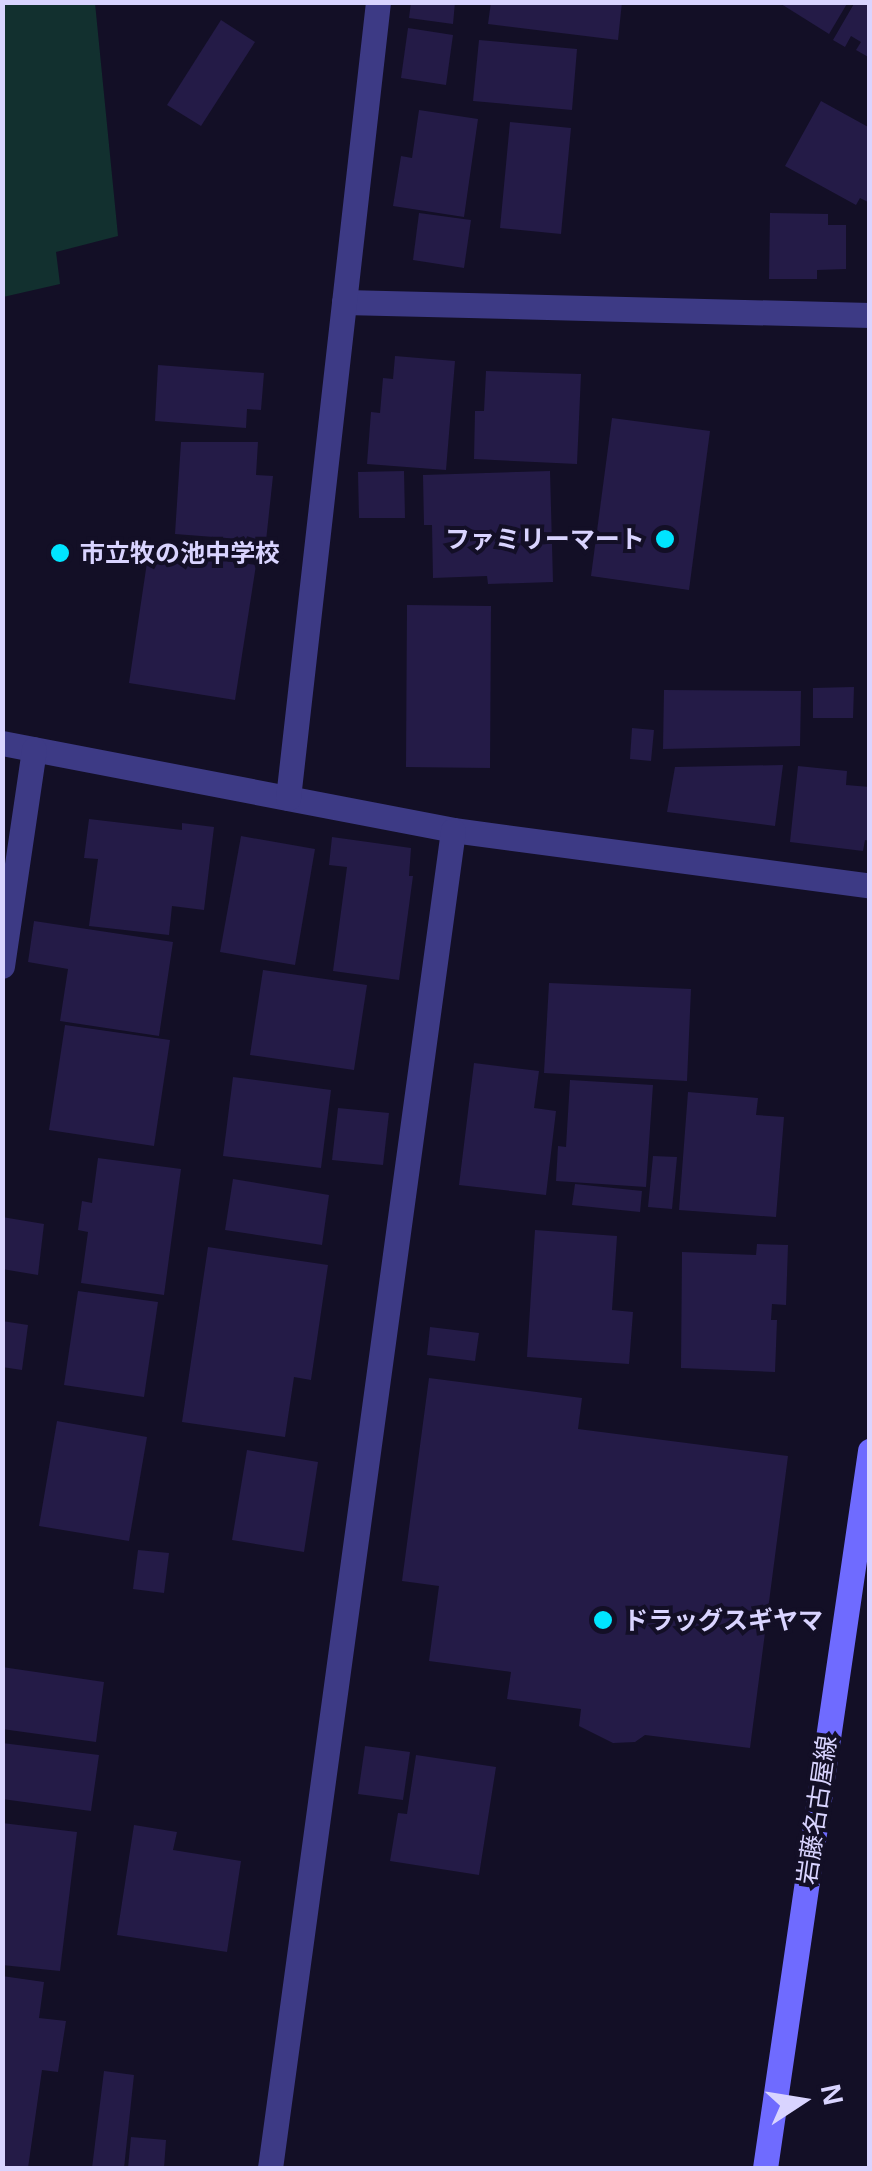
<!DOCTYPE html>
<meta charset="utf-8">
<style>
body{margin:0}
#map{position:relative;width:872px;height:2171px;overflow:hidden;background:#130f26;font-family:Helvetica,"Noto Sans JP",sans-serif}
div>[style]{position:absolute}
.green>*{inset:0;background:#12302f}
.building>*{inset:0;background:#241b47}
.minor>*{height:25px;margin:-12.5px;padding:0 12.5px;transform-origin:12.5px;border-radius:12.5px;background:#3d3a85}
.secondary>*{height:25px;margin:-12.5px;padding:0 12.5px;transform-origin:12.5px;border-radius:12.5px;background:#6f6bff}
.dots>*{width:28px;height:28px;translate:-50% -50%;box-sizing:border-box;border:5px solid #130f26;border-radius:50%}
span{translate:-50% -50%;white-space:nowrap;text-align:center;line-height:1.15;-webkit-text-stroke:8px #130f26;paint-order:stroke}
.poi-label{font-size:25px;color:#d9d4ff;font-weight:700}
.right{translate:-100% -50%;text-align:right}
.left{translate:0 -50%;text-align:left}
.street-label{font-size:25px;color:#d9d4ff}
.frame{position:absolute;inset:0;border:5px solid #d9d4ff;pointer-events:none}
.north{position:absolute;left:752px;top:2051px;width:100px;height:100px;-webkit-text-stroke:8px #130f26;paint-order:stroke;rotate:78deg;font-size:28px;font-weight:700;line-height:40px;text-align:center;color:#d9d4ff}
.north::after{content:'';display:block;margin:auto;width:35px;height:45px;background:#d9d4ff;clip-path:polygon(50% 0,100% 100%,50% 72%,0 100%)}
</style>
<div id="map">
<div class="green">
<div style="clip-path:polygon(2px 3px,95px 3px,118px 236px,56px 252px,60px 284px,3px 297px)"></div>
</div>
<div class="building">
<div style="clip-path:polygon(411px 2px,455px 2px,453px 24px,409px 18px)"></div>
<div style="clip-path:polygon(491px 2px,622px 2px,618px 40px,488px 24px)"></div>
<div style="clip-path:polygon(778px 2px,848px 2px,829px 34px)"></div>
<div style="clip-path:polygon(855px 2px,870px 2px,870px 58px,856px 50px,861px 42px,851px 36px,845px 47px,833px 40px)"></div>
<div style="clip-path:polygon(221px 20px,255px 42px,201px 126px,167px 105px)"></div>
<div style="clip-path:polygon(408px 28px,453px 35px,446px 85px,401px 78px)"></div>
<div style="clip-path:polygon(479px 40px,577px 49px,572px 110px,473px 101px)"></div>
<div style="clip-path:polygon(821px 101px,870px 128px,870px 203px,860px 198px,856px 205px,785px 166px)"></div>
<div style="clip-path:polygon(419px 110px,478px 119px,464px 217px,393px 206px,401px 156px,412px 158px)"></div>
<div style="clip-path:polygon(510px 122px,571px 128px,561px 234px,500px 228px)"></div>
<div style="clip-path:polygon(419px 213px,471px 220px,464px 268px,413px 260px)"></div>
<div style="clip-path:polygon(770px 213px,828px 214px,828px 225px,846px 225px,846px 269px,817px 270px,817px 279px,769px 279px)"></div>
<div style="clip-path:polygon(395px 356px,455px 361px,446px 470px,367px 464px,371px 412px,380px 413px,383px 378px,393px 379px)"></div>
<div style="clip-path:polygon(158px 365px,264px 373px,261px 410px,247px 409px,246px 428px,155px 421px)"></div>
<div style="clip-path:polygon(486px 371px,581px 374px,577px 464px,474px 459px,475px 411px,484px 411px)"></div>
<div style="clip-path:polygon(612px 418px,710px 431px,689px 590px,591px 576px)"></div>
<div style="clip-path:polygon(181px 442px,258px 442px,256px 475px,273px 476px,266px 541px,175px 534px)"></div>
<div style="clip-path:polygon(404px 471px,405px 518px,359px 518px,358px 472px)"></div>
<div style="clip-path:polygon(550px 471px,553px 582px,488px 584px,487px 576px,433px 578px,432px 525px,424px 525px,423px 475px)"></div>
<div style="clip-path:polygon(149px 549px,256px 565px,235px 700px,129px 683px)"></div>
<div style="clip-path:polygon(407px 605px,491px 606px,490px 768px,406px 767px)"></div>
<div style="clip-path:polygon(854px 687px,853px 718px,813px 718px,813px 688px)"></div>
<div style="clip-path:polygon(664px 690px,801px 691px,800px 746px,663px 749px)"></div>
<div style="clip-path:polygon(632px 728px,654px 730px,651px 761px,630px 759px)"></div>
<div style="clip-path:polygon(783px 765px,775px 826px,667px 812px,675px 767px)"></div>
<div style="clip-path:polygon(798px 766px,847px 771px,846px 785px,870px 787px,870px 841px,865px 840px,863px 851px,790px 842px)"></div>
<div style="clip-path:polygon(89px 819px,182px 830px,182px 823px,214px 827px,204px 910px,172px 906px,169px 935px,89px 926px,98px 859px,84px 858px)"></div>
<div style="clip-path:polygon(241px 836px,315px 849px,295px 965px,220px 952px)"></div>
<div style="clip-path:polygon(332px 837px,411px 848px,409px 876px,413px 876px,399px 980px,333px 971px,347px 867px,329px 865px)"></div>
<div style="clip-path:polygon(34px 921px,173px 942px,159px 1036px,60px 1021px,68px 969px,28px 962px)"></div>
<div style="clip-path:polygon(263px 970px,367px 985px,354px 1070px,250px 1055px)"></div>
<div style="clip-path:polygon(549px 983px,691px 989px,687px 1081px,544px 1073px)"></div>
<div style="clip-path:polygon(65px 1025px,170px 1040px,154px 1146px,49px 1130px)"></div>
<div style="clip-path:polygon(474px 1063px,539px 1071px,534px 1108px,556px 1111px,546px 1195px,459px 1185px)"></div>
<div style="clip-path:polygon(233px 1077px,331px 1090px,321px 1168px,223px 1156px)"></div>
<div style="clip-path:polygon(570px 1080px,653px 1085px,646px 1187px,556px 1181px,558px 1146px,566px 1147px)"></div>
<div style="clip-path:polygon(688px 1092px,758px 1098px,756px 1115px,784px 1117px,776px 1217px,679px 1210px)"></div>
<div style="clip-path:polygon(338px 1108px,389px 1113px,383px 1165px,332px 1160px)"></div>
<div style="clip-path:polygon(653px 1156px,677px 1157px,672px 1209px,648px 1207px)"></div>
<div style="clip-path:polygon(98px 1158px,181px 1169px,164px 1295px,81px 1283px,88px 1232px,78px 1230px,82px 1201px,92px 1203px)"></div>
<div style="clip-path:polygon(233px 1179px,329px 1195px,322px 1245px,225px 1230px)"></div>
<div style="clip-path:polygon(575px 1184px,642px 1191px,640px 1212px,572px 1205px)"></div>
<div style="clip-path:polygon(2px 1217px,44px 1224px,38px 1275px,2px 1269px)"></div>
<div style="clip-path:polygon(535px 1230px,617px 1236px,612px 1310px,633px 1312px,629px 1364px,527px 1357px)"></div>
<div style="clip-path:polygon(757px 1244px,788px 1245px,786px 1305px,772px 1304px,771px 1320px,777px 1320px,775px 1372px,681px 1368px,682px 1252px,756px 1255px)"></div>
<div style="clip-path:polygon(208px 1247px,328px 1265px,311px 1380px,294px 1377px,285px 1437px,182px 1422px)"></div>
<div style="clip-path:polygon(78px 1291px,158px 1302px,144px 1397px,64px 1385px)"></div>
<div style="clip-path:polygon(2px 1321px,28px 1325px,22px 1370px,2px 1367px)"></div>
<div style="clip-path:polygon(430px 1327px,479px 1333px,475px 1361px,427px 1355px)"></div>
<div style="clip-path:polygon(429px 1378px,582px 1398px,578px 1429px,788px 1456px,750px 1748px,645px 1735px,635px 1742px,613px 1743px,579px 1726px,581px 1709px,507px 1699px,511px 1672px,429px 1661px,439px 1586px,402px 1581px)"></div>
<div style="clip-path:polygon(57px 1421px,147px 1437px,129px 1541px,39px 1526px)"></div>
<div style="clip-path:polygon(247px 1450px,318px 1462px,304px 1552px,232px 1540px)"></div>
<div style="clip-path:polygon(138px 1550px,169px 1553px,164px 1593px,133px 1589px)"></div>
<div style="clip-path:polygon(2px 1667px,104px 1682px,96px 1742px,2px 1729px)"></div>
<div style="clip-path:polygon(2px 1743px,99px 1755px,91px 1811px,2px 1799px)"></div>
<div style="clip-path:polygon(365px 1746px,410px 1752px,403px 1800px,358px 1794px)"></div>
<div style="clip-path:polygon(416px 1755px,496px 1767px,479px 1875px,390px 1861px,398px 1813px,407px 1814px)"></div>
<div style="clip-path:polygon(2px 1823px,77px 1832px,60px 1971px,2px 1965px)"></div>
<div style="clip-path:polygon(134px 1825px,177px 1832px,173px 1850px,241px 1861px,227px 1952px,117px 1935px)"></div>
<div style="clip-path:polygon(2px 1976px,44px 1982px,39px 2018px,66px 2021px,58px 2072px,42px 2070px,28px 2168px,2px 2168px)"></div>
<div style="clip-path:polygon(104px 2071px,134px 2075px,124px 2168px,92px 2168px)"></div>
<div style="clip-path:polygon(131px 2137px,166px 2140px,164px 2168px,128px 2168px)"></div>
</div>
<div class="minor">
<div style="left:344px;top:302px;width:526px;rotate:1.42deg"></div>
<div style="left:2px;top:743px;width:459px;rotate:10.9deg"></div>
<div style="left:453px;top:830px;width:421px;rotate:7.6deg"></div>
<div style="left:288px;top:798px;width:801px;rotate:-83.55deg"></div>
<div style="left:2px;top:966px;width:219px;rotate:-81.6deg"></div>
<div style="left:270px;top:2168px;width:1350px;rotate:-82.21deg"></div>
</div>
<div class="secondary">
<div style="left:765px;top:2168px;width:725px;rotate:-81.67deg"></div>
</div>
<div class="dots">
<div style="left:665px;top:539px;background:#00e5ff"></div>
<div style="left:60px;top:553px;background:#00e5ff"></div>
<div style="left:603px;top:1620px;background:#00e5ff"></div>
</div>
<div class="poi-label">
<span class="right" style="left:645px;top:539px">ファミリーマート</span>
<span class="left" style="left:80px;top:553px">市立牧の池中学校</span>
<span class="left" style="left:623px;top:1620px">ドラッグスギヤマ</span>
</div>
<div class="street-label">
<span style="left:817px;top:1810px;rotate:-82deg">岩藤名古屋線</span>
</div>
<div class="frame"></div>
<div class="north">N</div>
</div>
